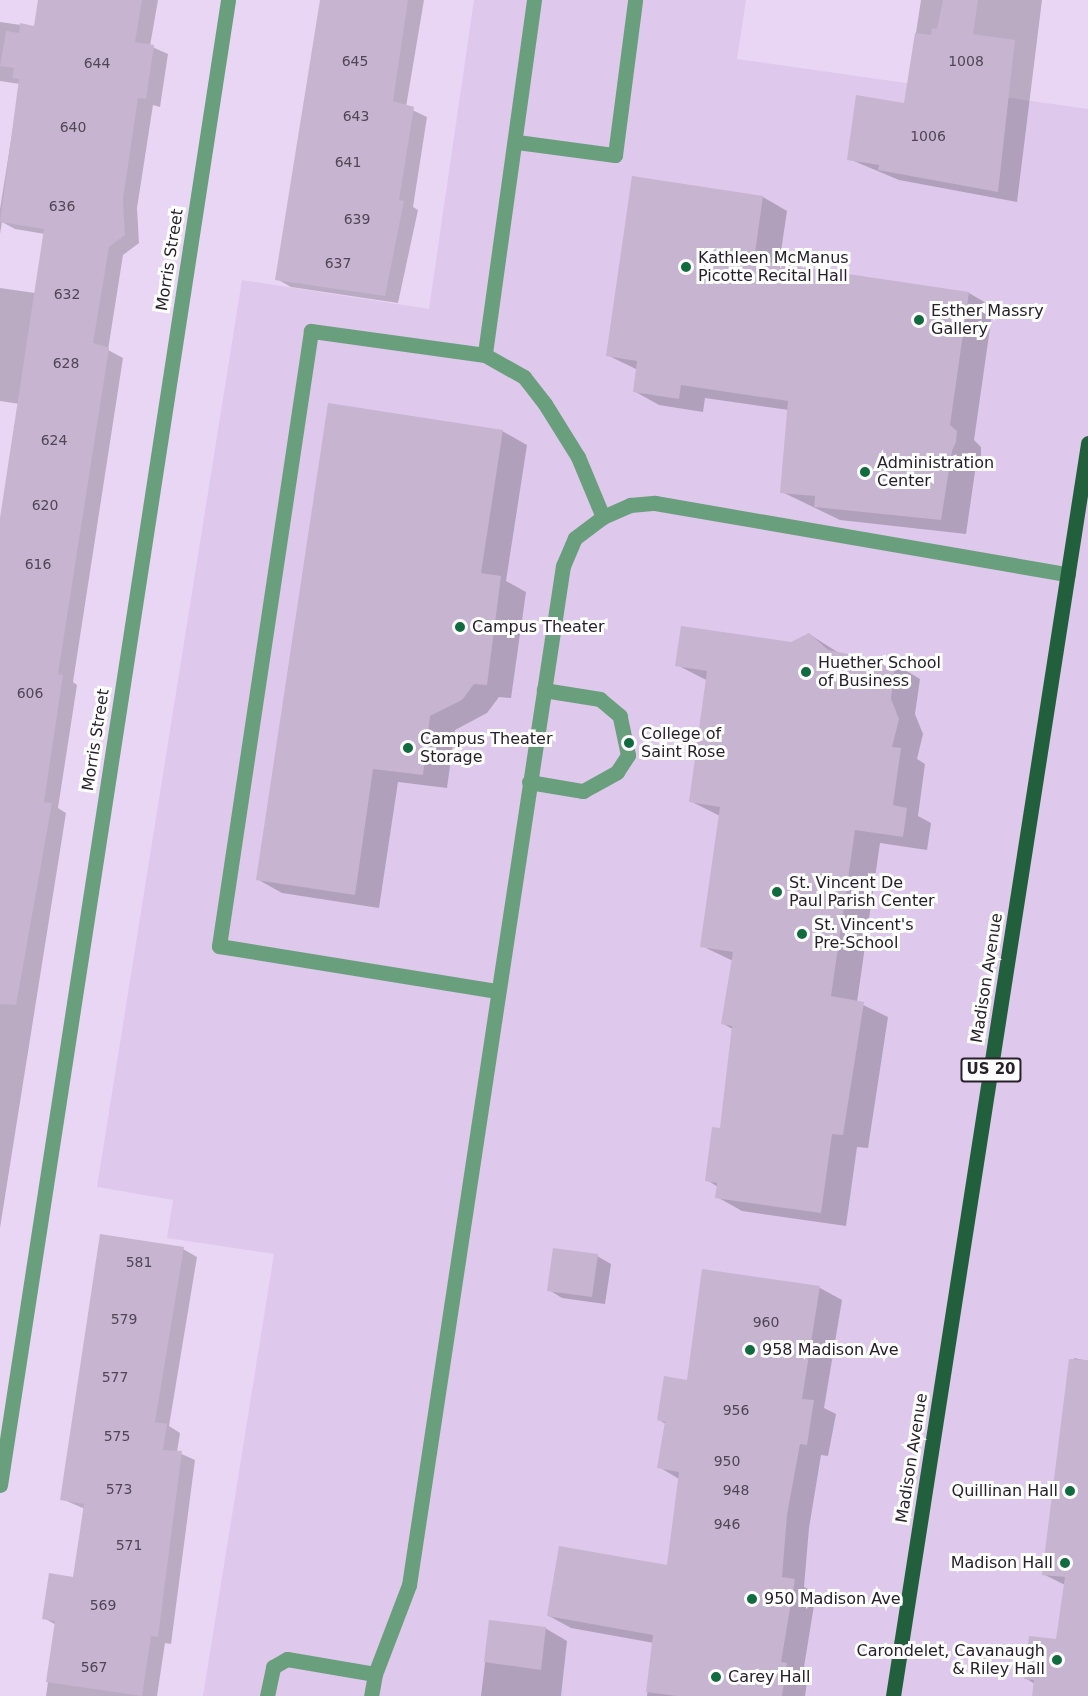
<!DOCTYPE html>
<style>
body{margin:0}
#map{position:relative;width:1088px;height:1696px;overflow:hidden;background:#e9d6f4;font-family:"DejaVu Sans",sans-serif}
div>[style]{position:absolute}
.built>*{inset:0;background:#dec8eb}
.shadow>*{inset:0;background:#0003}
.building>*{inset:0;background:#c6b4d0}
.lane>*{height:15px;margin:-7.5px;padding:0 7.5px;transform-origin:7.5px;border-radius:7.5px;background:#6a9f7d}
.street>*{height:15px;margin:-7.5px;padding:0 7.5px;transform-origin:7.5px;border-radius:7.5px;background:#6a9f7d}
.primary>*{height:15px;margin:-7.5px;padding:0 7.5px;transform-origin:7.5px;border-radius:7.5px;background:#22603d}
.dots>*{width:16px;height:16px;translate:-50% -50%;box-sizing:border-box;border:3px solid #fff;border-radius:50%}
span{translate:-50% -50%;white-space:nowrap;text-align:center;line-height:1.15;-webkit-text-stroke:6px #fff;paint-order:stroke}
.number-label{font-size:14px;color:#504654}
.number-label span{-webkit-text-stroke-width:0}
.shield-label span{padding:2px 4px;background:#fff;border:2px solid;border-radius:4px;-webkit-text-stroke-width:0}
.shield-label{font-size:15px;color:#28212b;font-weight:700}
.poi-label{font-size:16px;color:#28212b}
.left{translate:0 -50%;text-align:left}
.right{translate:-100% -50%;text-align:right}
.street-label{font-size:16px;color:#28212b}
</style>
<div id="map">
<div class="built">
<div style="clip-path:polygon(474px 0,746px 0,737px 59px,1088px 109px,1088px 1696px,203px 1696px,274px 1254px,167px 1238px,173px 1200px,97px 1187px,242px 280px,429px 309px)"></div>
</div>
<div class="shadow">
<div style="clip-path:polygon(39px 0,158px 0,150px 46px,168px 54px,160px 107px,153px 105px,137px 208px,139px 243px,123px 255px,108px 350px,123px 358px,73px 682px,77px 685px,58px 808px,66px 813px,0 1228px,0 539px,20px 404px,0 401px,0 288px,35px 293px,45px 234px,15px 229px,2px 222px,0 234px,0 209px,20px 84px,0 81px,0 22px,35px 27px)"></div>
<div style="clip-path:polygon(322px 0,424px 0,406px 107px,427px 117px,413px 207px,418px 210px,398px 303px,291px 287px,277px 279px)"></div>
<div style="clip-path:polygon(921px 0,1042px 0,1017px 202px,899px 180px,849px 159px,905px 105px)"></div>
<div style="clip-path:polygon(633px 178px,763px 197px,787px 211px,779px 265px,969px 293px,993px 307px,974px 440px,981px 447px,981px 457px,976px 465px,966px 534px,840px 520px,782px 492px,789px 410px,705px 398px,703px 412px,659px 405px,634px 391px,638px 370px,607px 355px)"></div>
<div style="clip-path:polygon(502px 431px,527px 445px,506px 581px,526px 592px,511px 698px,499px 697px,487px 713px,455px 730px,447px 788px,398px 782px,379px 908px,282px 893px,257px 879px)"></div>
<div style="clip-path:polygon(809px 634px,839px 653px,895px 664px,920px 679px,915px 714px,923px 734px,917px 759px,925px 764px,918px 816px,931px 823px,927px 850px,880px 843px,857px 1002px,888px 1017px,868px 1148px,857px 1147px,846px 1226px,742px 1211px,717px 1197px,718px 1187px,707px 1180px,721px 1129px,734px 1030px,722px 1023px,733px 961px,702px 946px,720px 816px,690px 801px,708px 681px,677px 665px,791px 644px)"></div>
<div style="clip-path:polygon(183px 1249px,197px 1257px,169px 1426px,180px 1433px,177px 1452px,195px 1460px,171px 1644px,165px 1643px,157px 1696px,46px 1696px,56px 1625px,44px 1618px,74px 1579px,85px 1509px,62px 1499px)"></div>
<div style="clip-path:polygon(597px 1256px,611px 1264px,605px 1304px,562px 1298px,549px 1290px)"></div>
<div style="clip-path:polygon(704px 1271px,820px 1288px,842px 1300px,824px 1408px,836px 1414px,828px 1456px,821px 1455px,809px 1528px,804px 1587px,816px 1593px,803px 1673px,808px 1676px,805px 1696px,647px 1696px,654px 1643px,571px 1628px,549px 1616px,669px 1567px,679px 1479px,659px 1467px,666px 1424px,659px 1420px,688px 1382px)"></div>
<div style="clip-path:polygon(1074px 1358px,1088px 1361px,1088px 1696px,1034px 1696px,1035px 1684px,1025px 1678px,1057px 1641px,1065px 1585px,1043px 1574px)"></div>
<div style="clip-path:polygon(490px 1622px,545px 1628px,567px 1641px,561px 1696px,481px 1696px)"></div>
</div>
<div class="building">
<div style="clip-path:polygon(38px 0,142px 0,135px 42px,154px 45px,146px 99px,138px 98px,123px 199px,125px 235px,109px 247px,93px 343px,109px 348px,58px 674px,63px 675px,44px 802px,52px 803px,16px 1005px,0 1004px,0 518px,44px 229px,0 222px,19px 79px,12px 78px,14px 68px,0 66px,6px 31px,19px 33px,20px 23px,34px 26px)"></div>
<div style="clip-path:polygon(320px 0,408px 0,393px 101px,414px 107px,399px 200px,404px 201px,385px 296px,275px 280px)"></div>
<div style="clip-path:polygon(943px 0,978px 0,973px 34px,1015px 40px,998px 192px,878px 170px,879px 165px,847px 160px,856px 95px,904px 103px,915px 33px,931px 35px,932px 28px,937px 29px)"></div>
<div style="clip-path:polygon(632px 176px,763px 196px,754px 260px,969px 292px,950px 425px,957px 431px,956px 442px,952px 451px,941px 520px,814px 507px,815px 496px,780px 493px,788px 401px,681px 385px,679px 399px,633px 392px,637px 361px,606px 356px)"></div>
<div style="clip-path:polygon(328px 403px,503px 430px,481px 573px,501px 576px,487px 685px,474px 684px,462px 700px,430px 716px,423px 775px,373px 769px,355px 895px,256px 880px)"></div>
<div style="clip-path:polygon(681px 626px,791px 642px,809px 633px,828px 650px,895px 663px,891px 699px,899px 719px,892px 747px,901px 748px,893px 805px,907px 808px,903px 837px,855px 830px,831px 996px,864px 1002px,843px 1135px,832px 1134px,821px 1213px,715px 1198px,717px 1183px,705px 1181px,712px 1127px,720px 1128px,732px 1026px,721px 1024px,733px 952px,700px 947px,720px 807px,689px 802px,707px 671px,675px 666px)"></div>
<div style="clip-path:polygon(100px 1234px,184px 1247px,155px 1422px,167px 1424px,163px 1450px,182px 1451px,158px 1637px,151px 1636px,142px 1696px,46px 1682px,55px 1621px,42px 1619px,49px 1573px,73px 1577px,84px 1504px,60px 1500px)"></div>
<div style="clip-path:polygon(553px 1248px,598px 1254px,592px 1297px,547px 1291px)"></div>
<div style="clip-path:polygon(702px 1269px,820px 1286px,802px 1399px,814px 1400px,807px 1445px,800px 1444px,787px 1515px,782px 1577px,795px 1579px,781px 1662px,787px 1663px,782px 1696px,677px 1696px,646px 1692px,653px 1635px,547px 1616px,559px 1546px,667px 1565px,679px 1472px,657px 1468px,665px 1422px,657px 1420px,664px 1376px,687px 1380px)"></div>
<div style="clip-path:polygon(1069px 1359px,1088px 1360px,1088px 1696px,1032px 1696px,1034px 1680px,1024px 1679px,1029px 1636px,1056px 1639px,1065px 1577px,1042px 1575px)"></div>
<div style="clip-path:polygon(489px 1620px,546px 1627px,541px 1670px,484px 1662px)"></div>
</div>
<div class="lane">
<div style="left:534px;top:0;width:358px;rotate:97.9deg"></div>
<div style="left:485px;top:355px;width:45px;rotate:29.4deg"></div>
<div style="left:524px;top:377px;width:34px;rotate:52deg"></div>
<div style="left:545px;top:404px;width:62px;rotate:58.1deg"></div>
<div style="left:578px;top:457px;width:65px;rotate:67.4deg"></div>
<div style="left:517px;top:142px;width:99px;rotate:7.6deg"></div>
<div style="left:615px;top:155px;width:156px;rotate:-82.6deg"></div>
<div style="left:485px;top:355px;width:176px;rotate:-172.1deg"></div>
<div style="left:311px;top:331px;width:622px;rotate:98.51deg"></div>
<div style="left:219px;top:946px;width:282px;rotate:9.2deg"></div>
<div style="left:529px;top:782px;width:55px;rotate:9.5deg"></div>
<div style="left:583px;top:791px;width:39px;rotate:-29deg"></div>
<div style="left:617px;top:772px;width:20px;rotate:-57deg"></div>
<div style="left:628px;top:755px;width:40px;rotate:-102deg"></div>
<div style="left:620px;top:716px;width:26px;rotate:-140deg"></div>
<div style="left:600px;top:699px;width:57px;rotate:-170.9deg"></div>
<div style="left:375px;top:1674px;width:95px;rotate:-69.1deg"></div>
<div style="left:409px;top:1585px;width:1031px;rotate:-81.41deg"></div>
<div style="left:563px;top:566px;width:30px;rotate:-67deg"></div>
<div style="left:575px;top:538px;width:35px;rotate:-37deg"></div>
<div style="left:603px;top:517px;width:30px;rotate:-24deg"></div>
<div style="left:630px;top:505px;width:25px;rotate:-5deg"></div>
<div style="left:655px;top:503px;width:419px;rotate:9.8deg"></div>
<div style="left:267px;top:1696px;width:30px;rotate:-78deg"></div>
<div style="left:273px;top:1667px;width:16px;rotate:-30deg"></div>
<div style="left:287px;top:1659px;width:89px;rotate:9.7deg"></div>
<div style="left:375px;top:1674px;width:22px;rotate:100deg"></div>
</div>
<div class="street">
<div style="left:0;top:1485px;width:1502px;rotate:-81.27deg"></div>
</div>
<div class="primary">
<div style="left:893px;top:1696px;width:1268px;rotate:-81.15deg"></div>
</div>
<div class="dots">
<div style="left:686px;top:267px;background:#106b3e"></div>
<div style="left:919px;top:320px;background:#106b3e"></div>
<div style="left:865px;top:472px;background:#106b3e"></div>
<div style="left:460px;top:627px;background:#106b3e"></div>
<div style="left:806px;top:672px;background:#106b3e"></div>
<div style="left:629px;top:743px;background:#106b3e"></div>
<div style="left:408px;top:748px;background:#106b3e"></div>
<div style="left:777px;top:892px;background:#106b3e"></div>
<div style="left:802px;top:934px;background:#106b3e"></div>
<div style="left:750px;top:1350px;background:#106b3e"></div>
<div style="left:1070px;top:1491px;background:#106b3e"></div>
<div style="left:1065px;top:1563px;background:#106b3e"></div>
<div style="left:752px;top:1599px;background:#106b3e"></div>
<div style="left:1057px;top:1660px;background:#106b3e"></div>
<div style="left:716px;top:1677px;background:#106b3e"></div>
</div>
<div class="number-label">
<span style="left:355px;top:61px">645</span>
<span style="left:966px;top:61px">1008</span>
<span style="left:97px;top:63px">644</span>
<span style="left:356px;top:116px">643</span>
<span style="left:73px;top:127px">640</span>
<span style="left:928px;top:136px">1006</span>
<span style="left:348px;top:162px">641</span>
<span style="left:62px;top:206px">636</span>
<span style="left:357px;top:219px">639</span>
<span style="left:338px;top:263px">637</span>
<span style="left:67px;top:294px">632</span>
<span style="left:66px;top:363px">628</span>
<span style="left:54px;top:440px">624</span>
<span style="left:45px;top:505px">620</span>
<span style="left:38px;top:564px">616</span>
<span style="left:30px;top:693px">606</span>
<span style="left:139px;top:1262px">581</span>
<span style="left:124px;top:1319px">579</span>
<span style="left:766px;top:1322px">960</span>
<span style="left:115px;top:1377px">577</span>
<span style="left:736px;top:1410px">956</span>
<span style="left:117px;top:1436px">575</span>
<span style="left:727px;top:1461px">950</span>
<span style="left:119px;top:1489px">573</span>
<span style="left:736px;top:1490px">948</span>
<span style="left:727px;top:1524px">946</span>
<span style="left:129px;top:1545px">571</span>
<span style="left:103px;top:1605px">569</span>
<span style="left:94px;top:1667px">567</span>
</div>
<div class="shield-label">
<span style="left:991px;top:1070px">US 20</span>
</div>
<div class="poi-label">
<span class="left" style="left:698px;top:267px">Kathleen McManus<br>Picotte Recital Hall</span>
<span class="left" style="left:931px;top:320px">Esther Massry<br>Gallery</span>
<span class="left" style="left:877px;top:472px">Administration<br>Center</span>
<span class="left" style="left:472px;top:627px">Campus Theater</span>
<span class="left" style="left:818px;top:672px">Huether School<br>of Business</span>
<span class="left" style="left:641px;top:743px">College of<br>Saint Rose</span>
<span class="left" style="left:420px;top:748px">Campus Theater<br>Storage</span>
<span class="left" style="left:789px;top:892px">St. Vincent De<br>Paul Parish Center</span>
<span class="left" style="left:814px;top:934px">St. Vincent's<br>Pre-School</span>
<span class="left" style="left:762px;top:1350px">958 Madison Ave</span>
<span class="right" style="left:1058px;top:1491px">Quillinan Hall</span>
<span class="right" style="left:1053px;top:1563px">Madison Hall</span>
<span class="left" style="left:764px;top:1599px">950 Madison Ave</span>
<span class="right" style="left:1045px;top:1660px">Carondelet, Cavanaugh<br>&amp; Riley Hall</span>
<span class="left" style="left:728px;top:1677px">Carey Hall</span>
</div>
<div class="street-label">
<span style="left:170px;top:260px;rotate:-81deg">Morris Street</span>
<span style="left:96px;top:740px;rotate:-81deg">Morris Street</span>
<span style="left:987px;top:978px;rotate:-81deg">Madison Avenue</span>
<span style="left:912px;top:1458px;rotate:-81deg">Madison Avenue</span>
</div>
</div>
